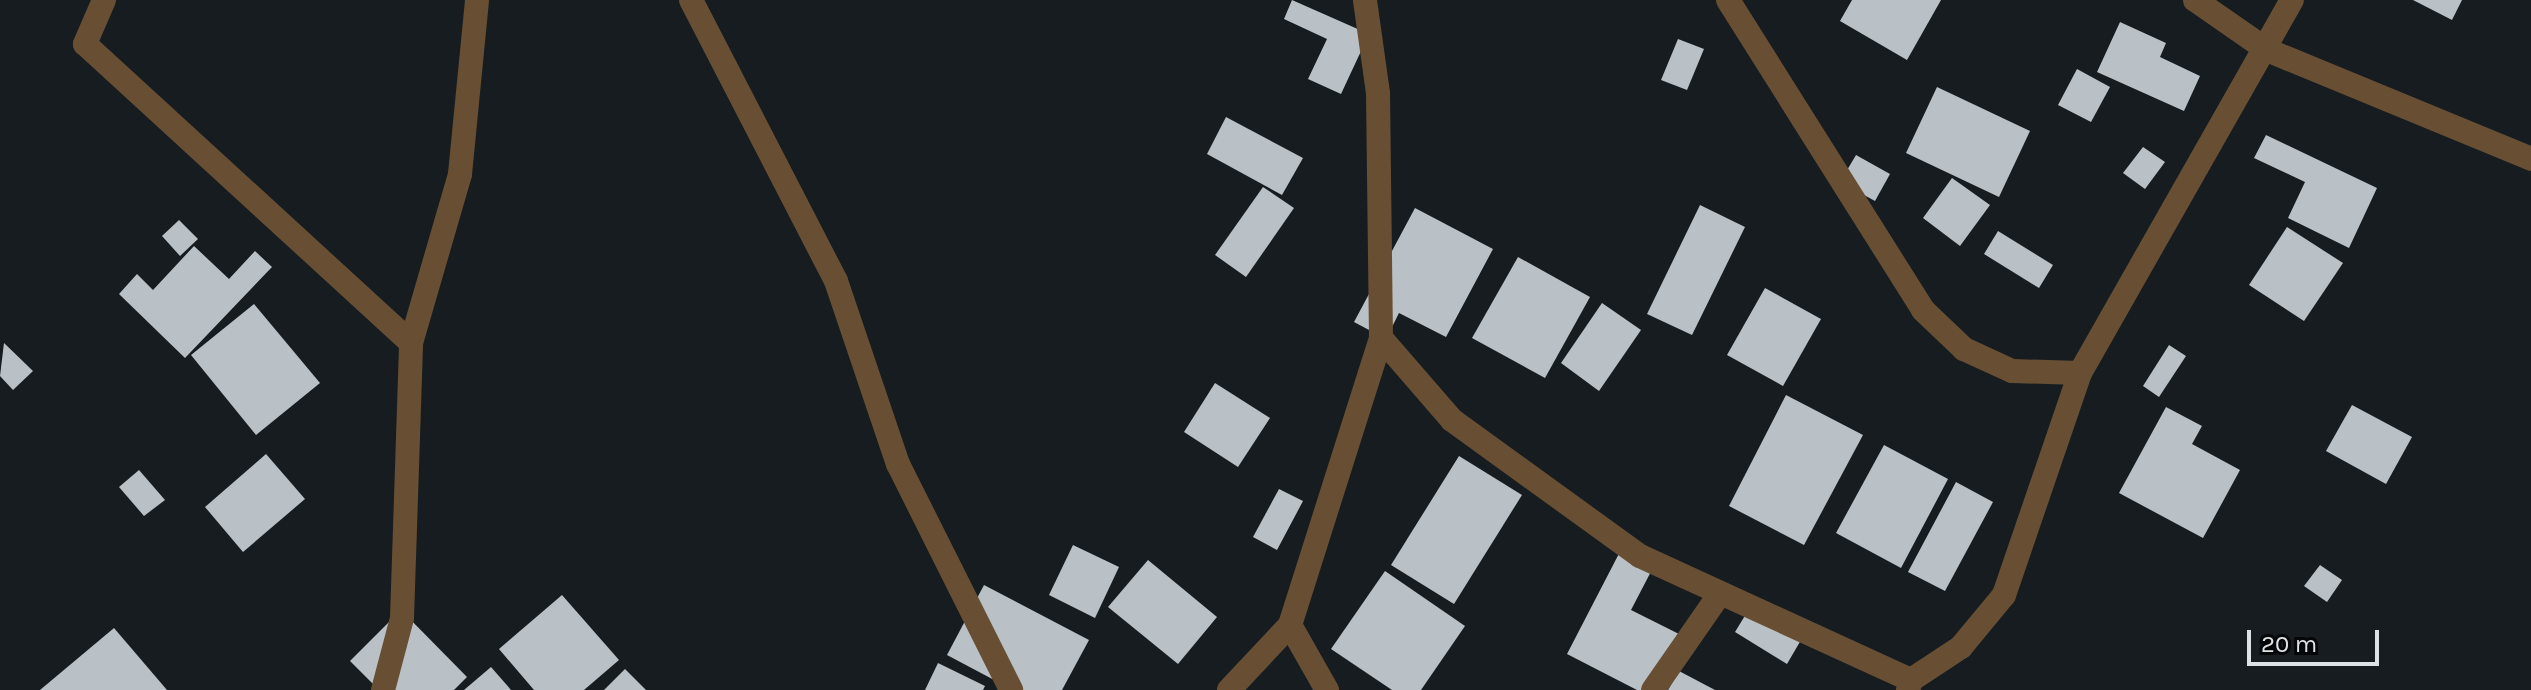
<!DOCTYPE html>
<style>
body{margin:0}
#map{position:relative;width:2531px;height:690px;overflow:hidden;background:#161c20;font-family:Karla,sans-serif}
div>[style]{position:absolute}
.building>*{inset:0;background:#bac1c6}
.minor>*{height:24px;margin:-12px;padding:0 12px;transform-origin:12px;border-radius:12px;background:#684f34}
span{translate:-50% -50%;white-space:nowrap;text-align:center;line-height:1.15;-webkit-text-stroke:8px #050608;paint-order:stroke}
.scale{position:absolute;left:2247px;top:630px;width:132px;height:36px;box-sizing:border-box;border:4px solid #dee2e4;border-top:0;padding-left:10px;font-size:24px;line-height:28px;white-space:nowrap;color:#dee2e4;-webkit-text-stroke:6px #050608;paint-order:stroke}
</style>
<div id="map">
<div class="building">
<div style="clip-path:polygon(1292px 0,1369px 34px,1341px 94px,1308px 79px,1327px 39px,1284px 19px)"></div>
<div style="clip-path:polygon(1852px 0,1941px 0,1907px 60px,1840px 21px)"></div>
<div style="clip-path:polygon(2413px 0,2462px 0,2452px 20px)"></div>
<div style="clip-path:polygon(2120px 22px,2166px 43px,2160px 57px,2200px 76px,2184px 111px,2097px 72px)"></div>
<div style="clip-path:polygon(1678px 39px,1704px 49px,1687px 90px,1661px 80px)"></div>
<div style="clip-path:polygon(2077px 69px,2110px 87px,2091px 122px,2058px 105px)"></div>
<div style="clip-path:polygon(1937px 87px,2030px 131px,1999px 197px,1906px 153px)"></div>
<div style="clip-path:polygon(1226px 117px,1303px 158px,1282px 195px,1207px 154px)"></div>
<div style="clip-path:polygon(2266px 135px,2377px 188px,2349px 248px,2288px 218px,2305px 182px,2254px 158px)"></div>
<div style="clip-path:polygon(2143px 147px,2165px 162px,2145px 189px,2123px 173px)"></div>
<div style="clip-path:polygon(1856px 155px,1890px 174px,1875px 201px,1840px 182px)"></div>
<div style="clip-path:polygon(1952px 178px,1990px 205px,1960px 246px,1923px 218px)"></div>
<div style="clip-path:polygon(1263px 187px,1294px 208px,1246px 277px,1215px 255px)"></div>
<div style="clip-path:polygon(1700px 205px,1745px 227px,1692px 335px,1647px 314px)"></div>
<div style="clip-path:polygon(1415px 208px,1493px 249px,1446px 337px,1399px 313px,1386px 339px,1354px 322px)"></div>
<div style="clip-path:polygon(179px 220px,198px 239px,180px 256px,162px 236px)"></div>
<div style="clip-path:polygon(2287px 227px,2343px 263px,2304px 321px,2249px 285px)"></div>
<div style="clip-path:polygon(1998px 231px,2053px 265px,2039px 288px,1984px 254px)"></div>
<div style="clip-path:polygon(194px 246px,229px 279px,255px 251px,272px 267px,185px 358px,119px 294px,137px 274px,153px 290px)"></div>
<div style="clip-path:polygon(1518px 257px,1590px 297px,1545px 378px,1472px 338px)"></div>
<div style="clip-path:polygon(1765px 288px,1821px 319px,1783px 386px,1727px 355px)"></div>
<div style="clip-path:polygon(1602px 303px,1641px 330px,1599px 391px,1561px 363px)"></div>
<div style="clip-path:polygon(254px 304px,320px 383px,256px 435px,191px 355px)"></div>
<div style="clip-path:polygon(4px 343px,33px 371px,13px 390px,0 376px)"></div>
<div style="clip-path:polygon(2169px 345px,2186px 356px,2159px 397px,2143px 386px)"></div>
<div style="clip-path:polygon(1215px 383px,1270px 418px,1238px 467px,1184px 432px)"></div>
<div style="clip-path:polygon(1786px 395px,1863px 435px,1804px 545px,1729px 506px)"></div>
<div style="clip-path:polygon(2352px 405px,2412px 437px,2386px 484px,2326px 451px)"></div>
<div style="clip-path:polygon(2166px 407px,2202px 426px,2192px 444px,2240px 470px,2203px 538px,2119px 493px)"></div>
<div style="clip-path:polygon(1884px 445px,1948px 479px,1901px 568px,1836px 533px)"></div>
<div style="clip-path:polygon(266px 454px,305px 499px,243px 552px,205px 507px)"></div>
<div style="clip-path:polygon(1459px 456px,1522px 495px,1454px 604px,1391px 565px)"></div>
<div style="clip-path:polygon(139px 470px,165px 500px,144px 516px,119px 487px)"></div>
<div style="clip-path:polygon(1956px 482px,1993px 502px,1945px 591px,1908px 572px)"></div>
<div style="clip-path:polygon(1279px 489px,1303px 501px,1277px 550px,1253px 537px)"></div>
<div style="clip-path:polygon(1625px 542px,1657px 560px,1631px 610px,1687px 638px,1660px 690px,1637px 690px,1567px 654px)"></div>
<div style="clip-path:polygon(1073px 545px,1119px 567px,1095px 618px,1049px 595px)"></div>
<div style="clip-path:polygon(1148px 560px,1217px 617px,1178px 664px,1108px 607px)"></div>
<div style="clip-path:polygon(2320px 565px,2342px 580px,2327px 602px,2304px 586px)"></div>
<div style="clip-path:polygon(1385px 571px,1465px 626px,1421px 690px,1392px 690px,1331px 649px)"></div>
<div style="clip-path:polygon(984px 585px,1089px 640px,1062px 690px,1013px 690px,947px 655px)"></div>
<div style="clip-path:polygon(562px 595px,619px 660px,584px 690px,534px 690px,499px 649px)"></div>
<div style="clip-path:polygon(1749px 609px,1801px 640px,1787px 664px,1735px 632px)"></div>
<div style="clip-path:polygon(401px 610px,467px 677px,454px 690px,379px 690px,350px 661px)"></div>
<div style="clip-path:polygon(114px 628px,167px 690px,40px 690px)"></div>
<div style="clip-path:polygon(938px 663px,985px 686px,983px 690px,925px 690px)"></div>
<div style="clip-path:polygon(491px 667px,511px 690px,464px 690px)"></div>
<div style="clip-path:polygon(625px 669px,646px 690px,604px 690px)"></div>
<div style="clip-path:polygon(1679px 671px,1715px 690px,1668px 690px)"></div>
</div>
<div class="minor">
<div style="left:104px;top:0;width:48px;rotate:113.4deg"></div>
<div style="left:85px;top:44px;width:442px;rotate:42.5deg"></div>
<div style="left:691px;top:0;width:316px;rotate:62.7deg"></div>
<div style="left:836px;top:281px;width:193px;rotate:71.3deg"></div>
<div style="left:898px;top:464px;width:253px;rotate:63.4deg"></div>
<div style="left:1728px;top:0;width:366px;rotate:57.8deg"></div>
<div style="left:1923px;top:310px;width:57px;rotate:43.6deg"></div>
<div style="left:1964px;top:349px;width:53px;rotate:24.6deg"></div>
<div style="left:2012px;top:371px;width:68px;rotate:1.7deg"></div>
<div style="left:2195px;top:0;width:88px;rotate:34.8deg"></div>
<div style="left:2267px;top:50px;width:286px;rotate:22.4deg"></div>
<div style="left:1381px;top:338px;width:108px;rotate:49.1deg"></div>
<div style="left:1452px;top:420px;width:232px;rotate:35.9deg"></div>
<div style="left:1640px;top:556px;width:298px;rotate:24.6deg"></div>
<div style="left:1290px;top:625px;width:75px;rotate:60.4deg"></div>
<div style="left:383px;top:690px;width:74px;rotate:-75.2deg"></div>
<div style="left:402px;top:618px;width:275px;rotate:-88.1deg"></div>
<div style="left:411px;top:343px;width:176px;rotate:-73.8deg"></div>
<div style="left:460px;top:174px;width:175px;rotate:-84.4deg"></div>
<div style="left:1229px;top:690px;width:89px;rotate:-46.8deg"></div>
<div style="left:1290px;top:625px;width:301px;rotate:-72.4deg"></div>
<div style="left:1381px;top:338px;width:245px;rotate:-90.7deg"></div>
<div style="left:1378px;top:93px;width:94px;rotate:-98deg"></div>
<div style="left:1653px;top:690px;width:116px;rotate:-55.2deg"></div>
<div style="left:1908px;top:690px;width:10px;rotate:-73deg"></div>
<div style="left:1911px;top:680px;width:60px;rotate:-33.4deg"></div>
<div style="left:1961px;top:647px;width:67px;rotate:-50.4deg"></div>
<div style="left:2004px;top:595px;width:235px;rotate:-71.1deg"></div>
<div style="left:2080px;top:373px;width:429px;rotate:-60.4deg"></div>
</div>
<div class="scale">20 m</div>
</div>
